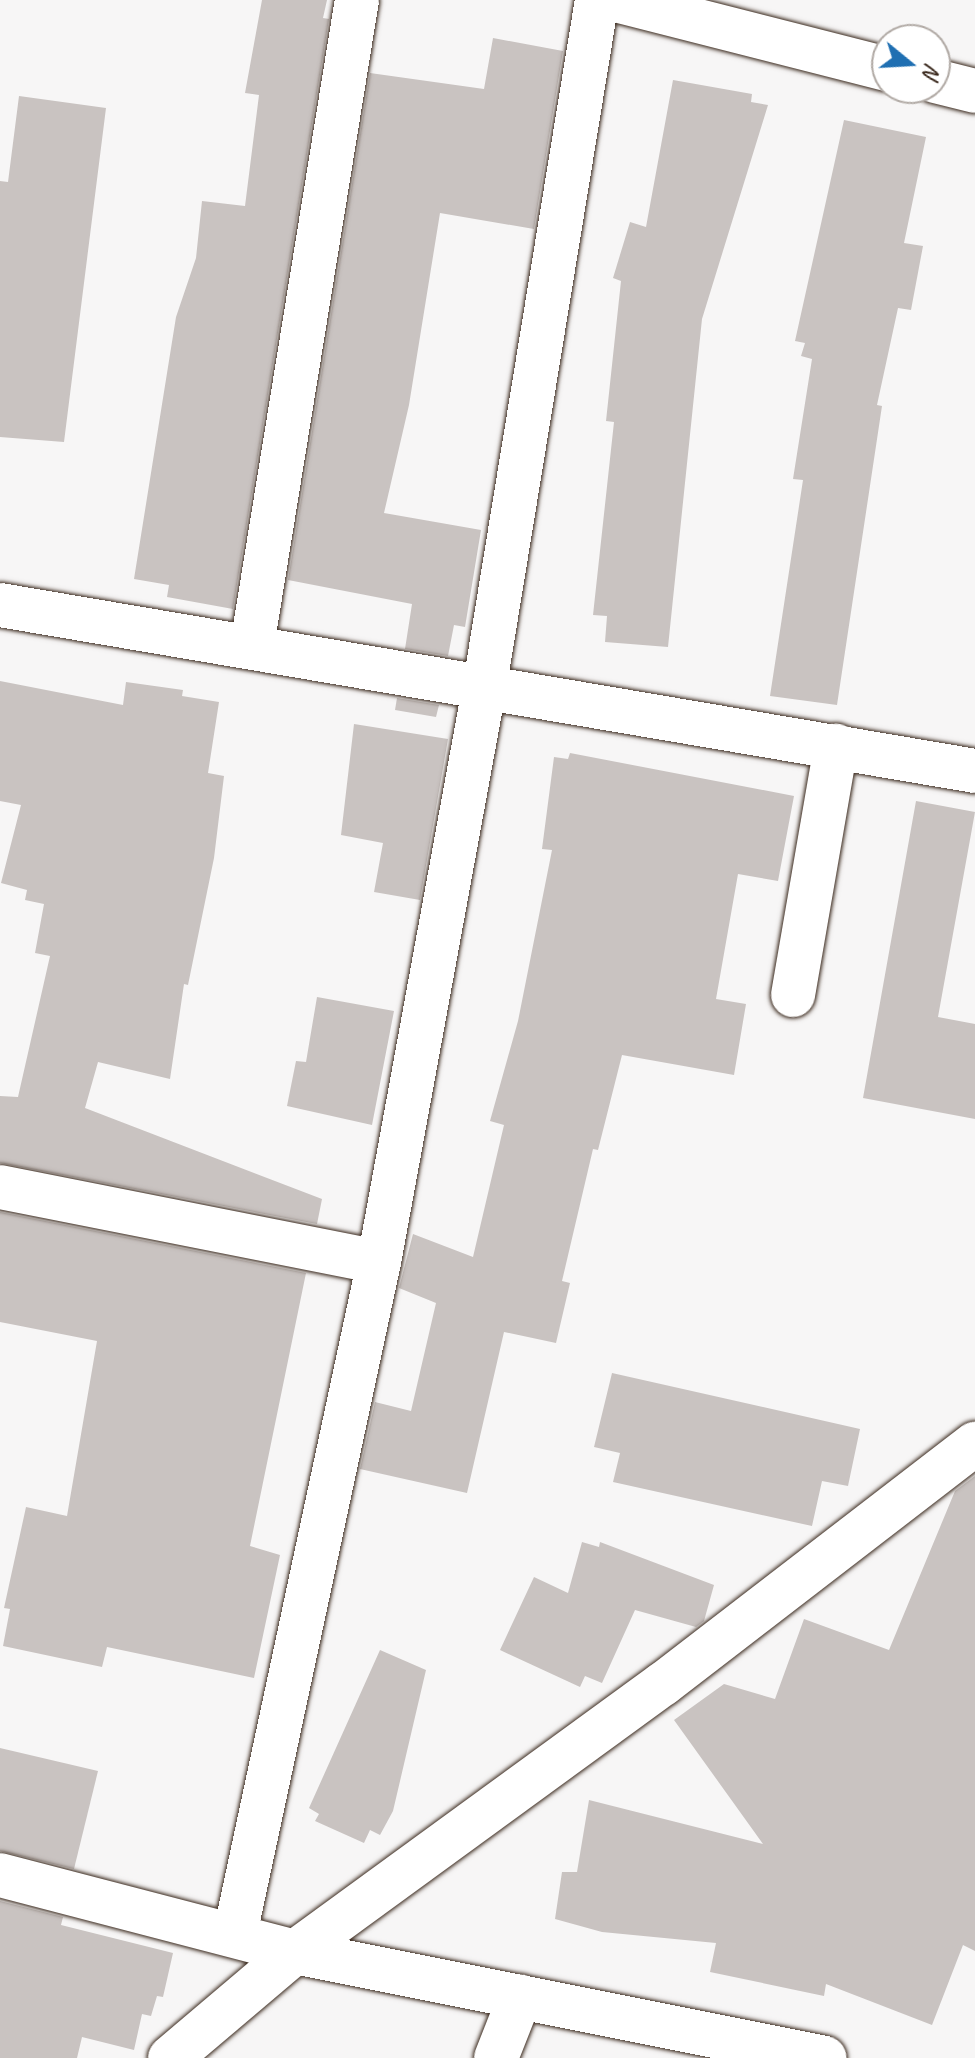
<!DOCTYPE html>
<style>
body{margin:0}
#map{position:relative;width:975px;height:2058px;overflow:hidden;background:#f7f6f6;font-family:Caveat,sans-serif}
div>[style]{position:absolute}
.building>*{inset:0;background:#c9c3c1}
.roads{filter:drop-shadow(0 0 2px #3b2a1e) drop-shadow(0 0 2px #3b2a1e)}
.street>*{height:44px;margin:-22px;padding:0 22px;transform-origin:22px;border-radius:22px;background:#fff}
.secondary>*{height:44px;margin:-22px;padding:0 22px;transform-origin:22px;border-radius:22px;background:#fff}
span{translate:-50% -50%;white-space:nowrap;text-align:center;line-height:1.15;-webkit-text-stroke:7px #fff;paint-order:stroke}
.north{position:absolute;left:871px;top:24px;width:80px;height:80px;box-sizing:border-box;background:#fff;border:2px solid #b1aaa5;border-radius:50%;rotate:108deg;font-size:22px;font-weight:700;line-height:32px;text-align:center;color:#3b2a1e}
.north::after{content:'';display:block;margin:auto;width:28px;height:36px;background:#1f6fb2;clip-path:polygon(50% 0,100% 100%,50% 72%,0 100%)}
</style>
<div id="map">
<div class="building">
<div style="clip-path:polygon(262px 0,327px 0,323px 18px,329px 19px,233px 609px,167px 597px,169px 585px,134px 579px,176px 317px,196px 258px,202px 201px,245px 206px,259px 95px,245px 93px)"></div>
<div style="clip-path:polygon(493px 38px,563px 51px,534px 229px,440px 213px,409px 405px,384px 513px,481px 530px,465px 627px,454px 625px,448px 656px,405px 649px,412px 604px,288px 580px,370px 73px,484px 89px)"></div>
<div style="clip-path:polygon(673px 80px,752px 94px,751px 102px,768px 105px,702px 319px,668px 647px,605px 642px,607px 616px,593px 615px,614px 422px,606px 421px,621px 281px,613px 278px,630px 222px,646px 227px)"></div>
<div style="clip-path:polygon(19px 96px,106px 108px,64px 442px,0 437px,0 181px,8px 182px)"></div>
<div style="clip-path:polygon(844px 120px,926px 137px,904px 243px,923px 246px,911px 310px,898px 308px,877px 405px,882px 406px,837px 705px,770px 696px,803px 480px,793px 479px,812px 359px,801px 356px,805px 343px,795px 341px)"></div>
<div style="clip-path:polygon(0 681px,123px 705px,126px 682px,183px 690px,182px 696px,219px 702px,208px 773px,224px 776px,214px 858px,188px 985px,184px 984px,170px 1079px,98px 1062px,85px 1108px,322px 1199px,317px 1224px,0 1163px,0 1096px,18px 1097px,50px 956px,35px 953px,44px 904px,25px 900px,27px 890px,1px 883px,21px 805px,0 801px)"></div>
<div style="clip-path:polygon(397px 698px,439px 705px,436px 717px,395px 710px)"></div>
<div style="clip-path:polygon(354px 724px,448px 739px,420px 900px,374px 892px,383px 843px,341px 835px)"></div>
<div style="clip-path:polygon(570px 753px,794px 796px,778px 881px,738px 874px,716px 999px,746px 1004px,734px 1075px,622px 1055px,598px 1150px,593px 1149px,562px 1281px,570px 1283px,556px 1343px,504px 1332px,467px 1493px,360px 1469px,375px 1402px,411px 1411px,436px 1303px,399px 1288px,413px 1234px,473px 1257px,504px 1125px,490px 1121px,518px 1021px,552px 850px,542px 849px,554px 757px,568px 759px)"></div>
<div style="clip-path:polygon(916px 801px,975px 812px,938px 1017px,975px 1024px,975px 1119px,863px 1098px)"></div>
<div style="clip-path:polygon(317px 997px,394px 1011px,372px 1125px,287px 1106px,296px 1061px,306px 1062px)"></div>
<div style="clip-path:polygon(0 1212px,306px 1273px,250px 1546px,280px 1555px,254px 1678px,107px 1647px,102px 1667px,3px 1646px,10px 1609px,4px 1608px,26px 1507px,67px 1516px,97px 1341px,0 1322px)"></div>
<div style="clip-path:polygon(612px 1373px,860px 1429px,848px 1486px,822px 1481px,812px 1526px,613px 1482px,620px 1453px,594px 1447px)"></div>
<div style="clip-path:polygon(975px 1476px,975px 1951px,963px 1945px,932px 2025px,826px 1984px,824px 1996px,710px 1972px,716px 1943px,602px 1932px,555px 1919px,562px 1872px,577px 1872px,589px 1800px,763px 1844px,674px 1720px,724px 1684px,775px 1699px,804px 1619px,889px 1650px,955px 1491px)"></div>
<div style="clip-path:polygon(582px 1542px,599px 1547px,600px 1542px,714px 1585px,704px 1621px,696px 1627px,635px 1610px,602px 1683px,585px 1676px,580px 1687px,500px 1650px,534px 1577px,568px 1593px)"></div>
<div style="clip-path:polygon(380px 1650px,426px 1670px,393px 1811px,380px 1835px,370px 1830px,364px 1843px,315px 1821px,319px 1814px,309px 1808px)"></div>
<div style="clip-path:polygon(0 1748px,98px 1771px,74px 1869px,0 1851px)"></div>
<div style="clip-path:polygon(0 1901px,63px 1917px,61px 1925px,173px 1953px,163px 1997px,157px 1996px,151px 2016px,142px 2014px,134px 2050px,82px 2037px,77px 2058px,0 2058px)"></div>
</div>
<div class="roads">
<div class="street">
<div style="left:0;top:605px;width:989px;rotate:9.66deg"></div>
<div style="left:252px;top:646px;width:654px;rotate:-80.77deg"></div>
<div style="left:793px;top:995px;width:253px;rotate:-80.2deg"></div>
<div style="left:0;top:1187px;width:386px;rotate:11.2deg"></div>
<div style="left:0;top:1875px;width:305px;rotate:14.6deg"></div>
<div style="left:295px;top:1952px;width:540px;rotate:11.31deg"></div>
<div style="left:235px;top:1934px;width:687px;rotate:-77.91deg"></div>
<div style="left:379px;top:1262px;width:588px;rotate:-79.61deg"></div>
<div style="left:485px;top:684px;width:693px;rotate:-80.7deg"></div>
<div style="left:170px;top:2058px;width:164px;rotate:-40.3deg"></div>
<div style="left:295px;top:1952px;width:455px;rotate:-36.1deg"></div>
<div style="left:663px;top:1684px;width:394px;rotate:-37.6deg"></div>
<div style="left:496px;top:2058px;width:66px;rotate:-68.5deg"></div>
</div>
<div class="secondary">
<div style="left:616px;top:0;width:280px;rotate:14.3deg"></div>
<div style="left:935px;top:81px;width:41px;rotate:14deg"></div>
</div>
</div>
<div class="north">N</div>
</div>
